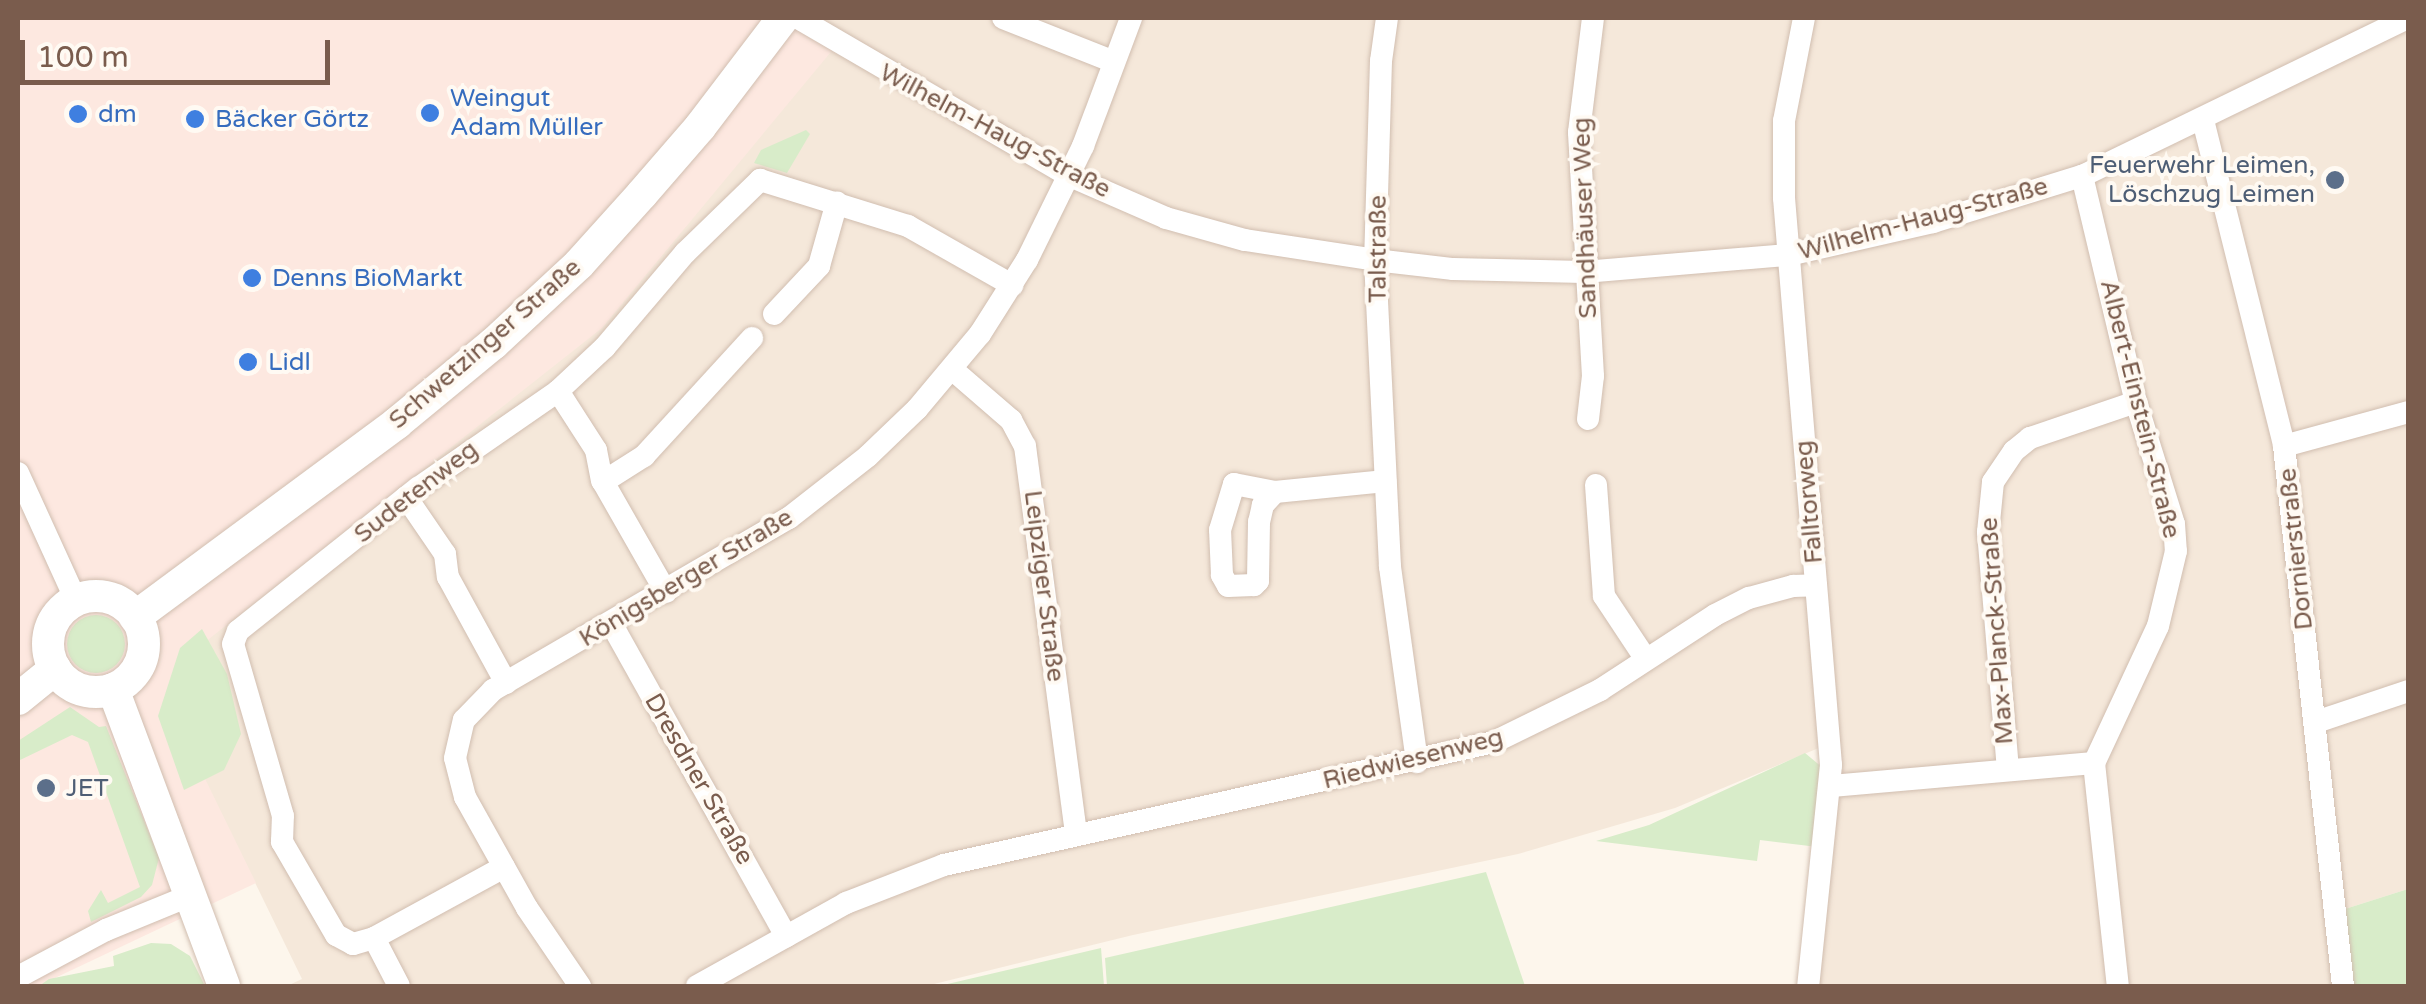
<!DOCTYPE html>
<meta charset="utf-8">
<style>
body{margin:0}
#map{position:relative;width:2426px;height:1004px;overflow:hidden;background:#fdf6ec;font-family:"Varela Round",sans-serif}
div>[style]{position:absolute}
.residential>*{inset:0;background:#f5e8da}
.commercial>*{inset:0;background:#fde8e0}
.green>*{inset:0;background:#d8ecc9}
.round{border-radius:50%}
.roads{filter:drop-shadow(0 0 2px #d1beb0) drop-shadow(0 0 2px #d1beb0)}
.minor>*{height:22px;margin:-11px;padding:0 11px;transform-origin:11px;border-radius:11px;background:#fff}
.secondary>*{height:32px;margin:-16px;padding:0 16px;transform-origin:16px;border-radius:16px;background:#fff}
.secondary>.ring{margin:-16px;padding:0;box-sizing:content-box;background:none;border:32px solid #fff;border-radius:50%}
.dots>*{width:28px;height:28px;translate:-50% -50%;box-sizing:border-box;border:5px solid #fffaf3;border-radius:50%}
span{translate:-50% -50%;white-space:nowrap;text-align:center;line-height:1.15;-webkit-text-stroke:8px #fffaf3;paint-order:stroke}
.shop-label{font-size:25px;color:#366cbe}
.left{translate:0 -50%;text-align:left}
.street-label{font-size:25px;color:#7a5c4d}
.service-label{font-size:25px;color:#4e5e75}
.right{translate:-100% -50%;text-align:right}
.frame{position:absolute;inset:0;border:20px solid #7a5c4d;pointer-events:none}
.scale{position:absolute;left:20px;top:40px;width:310px;height:45px;box-sizing:border-box;border:5px solid #7a5c4d;border-top:0;padding-left:12px;font-size:30px;line-height:35px;white-space:nowrap;color:#7a5c4d;-webkit-text-stroke:8px #fffaf3;paint-order:stroke}
</style>
<div id="map">
<div class="residential">
<div style="clip-path:polygon(797px 18px,2408px 18px,2408px 889px,2345px 909px,2354px 986px,1809px 986px,1821px 747px,1675px 808px,1518px 854px,1133px 935px,926px 986px,287px 986px,302px 979px,165px 698px,195px 650px)"></div>
</div>
<div class="commercial">
<div style="clip-path:polygon(18px 18px,797px 18px,835px 47px,602px 328px,195px 650px,166px 699px,256px 883px,38px 986px,18px 986px)"></div>
</div>
<div class="green">
<div style="clip-path:polygon(806px 130px,810px 134px,787px 173px,754px 163px,761px 150px)"></div>
<div class="round" style="left:67px;top:615px;width:58px;height:58px"></div>
<div style="clip-path:polygon(202px 629px,227px 674px,241px 734px,224px 770px,184px 790px,158px 716px,180px 648px)"></div>
<div style="clip-path:polygon(70px 707px,99px 727px,106px 726px,159px 858px,152px 885px,141px 897px,91px 922px,88px 911px,101px 890px,108px 903px,140px 887px,88px 742px,72px 735px,18px 761px,18px 741px)"></div>
<div style="clip-path:polygon(1805px 753px,1823px 768px,1818px 847px,1760px 840px,1757px 861px,1596px 841px,1649px 825px)"></div>
<div style="clip-path:polygon(1486px 872px,1525px 986px,1107px 986px,1105px 958px)"></div>
<div style="clip-path:polygon(2408px 889px,2408px 986px,2354px 986px,2345px 909px)"></div>
<div style="clip-path:polygon(151px 943px,171px 944px,190px 956px,205px 986px,39px 986px,49px 979px,114px 966px,113px 956px)"></div>
<div style="clip-path:polygon(1101px 948px,1104px 986px,939px 986px)"></div>
</div>
<div class="roads">
<div class="minor">
<div style="left:798px;top:18px;width:315px;rotate:30.2deg"></div>
<div style="left:1070px;top:176px;width:105px;rotate:23.6deg"></div>
<div style="left:1166px;top:218px;width:82px;rotate:15.6deg"></div>
<div style="left:1245px;top:240px;width:132px;rotate:8.7deg"></div>
<div style="left:1375px;top:260px;width:79px;rotate:6.6deg"></div>
<div style="left:1453px;top:269px;width:131px;rotate:1.3deg"></div>
<div style="left:1584px;top:272px;width:205px;rotate:-4.8deg"></div>
<div style="left:1788px;top:255px;width:149px;rotate:-12.8deg"></div>
<div style="left:1933px;top:222px;width:156px;rotate:-17.2deg"></div>
<div style="left:2082px;top:176px;width:362px;rotate:-25.9deg"></div>
<div style="left:1003px;top:18px;width:119px;rotate:21.6deg"></div>
<div style="left:1387px;top:18px;width:43px;rotate:97.9deg"></div>
<div style="left:1381px;top:61px;width:199px;rotate:91.7deg"></div>
<div style="left:1375px;top:260px;width:307px;rotate:87.2deg"></div>
<div style="left:1390px;top:567px;width:197px;rotate:82.1deg"></div>
<div style="left:1804px;top:18px;width:105px;rotate:101deg"></div>
<div style="left:1784px;top:121px;width:77px;rotate:90deg"></div>
<div style="left:1784px;top:198px;width:569px;rotate:85.26deg"></div>
<div style="left:1831px;top:765px;width:222px;rotate:95.9deg"></div>
<div style="left:2203px;top:120px;width:336px;rotate:76deg"></div>
<div style="left:2284px;top:446px;width:543px;rotate:83.76deg"></div>
<div style="left:2082px;top:176px;width:232px;rotate:76.6deg"></div>
<div style="left:2136px;top:402px;width:128px;rotate:72.7deg"></div>
<div style="left:2174px;top:524px;width:27px;rotate:86deg"></div>
<div style="left:2176px;top:551px;width:77px;rotate:103.5deg"></div>
<div style="left:2158px;top:626px;width:151px;rotate:115deg"></div>
<div style="left:2094px;top:763px;width:224px;rotate:83.9deg"></div>
<div style="left:774px;top:314px;width:66px;rotate:-46.8deg"></div>
<div style="left:819px;top:266px;width:66px;rotate:-74.3deg"></div>
<div style="left:953px;top:370px;width:77px;rotate:40.8deg"></div>
<div style="left:1011px;top:420px;width:30px;rotate:62deg"></div>
<div style="left:1025px;top:446px;width:389px;rotate:82.5deg"></div>
<div style="left:558px;top:391px;width:70px;rotate:57.2deg"></div>
<div style="left:596px;top:450px;width:31px;rotate:79deg"></div>
<div style="left:602px;top:480px;width:129px;rotate:60.3deg"></div>
<div style="left:1588px;top:419px;width:43px;rotate:-83.4deg"></div>
<div style="left:1593px;top:376px;width:244px;rotate:-93.3deg"></div>
<div style="left:1579px;top:132px;width:115px;rotate:-83deg"></div>
<div style="left:2284px;top:446px;width:129px;rotate:-15.3deg"></div>
<div style="left:18px;top:473px;width:140px;rotate:65.5deg"></div>
<div style="left:603px;top:482px;width:49px;rotate:-32.4deg"></div>
<div style="left:644px;top:456px;width:160px;rotate:-47.5deg"></div>
<div style="left:1596px;top:485px;width:111px;rotate:85.9deg"></div>
<div style="left:1604px;top:596px;width:74px;rotate:56.5deg"></div>
<div style="left:1275px;top:492px;width:18px;rotate:133deg"></div>
<div style="left:1263px;top:505px;width:17px;rotate:103deg"></div>
<div style="left:1259px;top:522px;width:59px;rotate:91deg"></div>
<div style="left:1258px;top:581px;width:6px;rotate:135deg"></div>
<div style="left:1254px;top:585px;width:26px;rotate:178deg"></div>
<div style="left:1228px;top:586px;width:13px;rotate:-119deg"></div>
<div style="left:1222px;top:575px;width:45px;rotate:-92.5deg"></div>
<div style="left:1220px;top:530px;width:48px;rotate:-73.1deg"></div>
<div style="left:1234px;top:484px;width:42px;rotate:11deg"></div>
<div style="left:1275px;top:492px;width:111px;rotate:-5.7deg"></div>
<div style="left:406px;top:497px;width:69px;rotate:55.6deg"></div>
<div style="left:445px;top:554px;width:23px;rotate:83deg"></div>
<div style="left:448px;top:577px;width:121px;rotate:61.3deg"></div>
<div style="left:611px;top:623px;width:359px;rotate:60.8deg"></div>
<div style="left:2316px;top:722px;width:97px;rotate:-18.6deg"></div>
<div style="left:2008px;top:770px;width:239px;rotate:-94.8deg"></div>
<div style="left:1988px;top:532px;width:50px;rotate:-84.3deg"></div>
<div style="left:1993px;top:482px;width:37px;rotate:-56deg"></div>
<div style="left:2014px;top:451px;width:21px;rotate:-39deg"></div>
<div style="left:2030px;top:438px;width:112px;rotate:-18.8deg"></div>
<div style="left:1831px;top:786px;width:264px;rotate:-5deg"></div>
<div style="left:504px;top:867px;width:148px;rotate:151.4deg"></div>
<div style="left:374px;top:938px;width:22px;rotate:164deg"></div>
<div style="left:353px;top:944px;width:19px;rotate:-152deg"></div>
<div style="left:336px;top:935px;width:108px;rotate:-120.1deg"></div>
<div style="left:282px;top:842px;width:26px;rotate:-88deg"></div>
<div style="left:283px;top:816px;width:179px;rotate:-106.2deg"></div>
<div style="left:233px;top:644px;width:14px;rotate:-69deg"></div>
<div style="left:238px;top:631px;width:230px;rotate:-38.5deg"></div>
<div style="left:418px;top:488px;width:170px;rotate:-34.7deg"></div>
<div style="left:558px;top:391px;width:64px;rotate:-43.1deg"></div>
<div style="left:605px;top:347px;width:123px;rotate:-49.6deg"></div>
<div style="left:685px;top:253px;width:105px;rotate:-44.2deg"></div>
<div style="left:760px;top:180px;width:155px;rotate:17.3deg"></div>
<div style="left:908px;top:226px;width:120px;rotate:29.6deg"></div>
<div style="left:374px;top:938px;width:54px;rotate:62.5deg"></div>
<div style="left:18px;top:977px;width:100px;rotate:-28.1deg"></div>
<div style="left:106px;top:930px;width:90px;rotate:-22.3deg"></div>
<div style="left:580px;top:986px;width:94px;rotate:-124.2deg"></div>
<div style="left:527px;top:908px;width:127px;rotate:-119.2deg"></div>
<div style="left:465px;top:797px;width:40px;rotate:-104.4deg"></div>
<div style="left:455px;top:758px;width:39px;rotate:-77deg"></div>
<div style="left:464px;top:720px;width:42px;rotate:-46deg"></div>
<div style="left:493px;top:690px;width:342px;rotate:-30.2deg"></div>
<div style="left:789px;top:518px;width:100px;rotate:-38.1deg"></div>
<div style="left:868px;top:456px;width:68px;rotate:-43.8deg"></div>
<div style="left:917px;top:409px;width:98px;rotate:-50deg"></div>
<div style="left:980px;top:334px;width:88px;rotate:-57.6deg"></div>
<div style="left:1027px;top:260px;width:127px;rotate:-63.8deg"></div>
<div style="left:1083px;top:146px;width:137px;rotate:-69.4deg"></div>
<div style="left:697px;top:986px;width:171px;rotate:-29.1deg"></div>
<div style="left:846px;top:903px;width:105px;rotate:-21.2deg"></div>
<div style="left:944px;top:865px;width:564px;rotate:-12.61deg"></div>
<div style="left:1494px;top:742px;width:118px;rotate:-26.1deg"></div>
<div style="left:1600px;top:690px;width:137px;rotate:-33.1deg"></div>
<div style="left:1715px;top:615px;width:38px;rotate:-27deg"></div>
<div style="left:1749px;top:598px;width:46px;rotate:-15.3deg"></div>
<div style="left:1793px;top:586px;width:23px;rotate:-2deg"></div>
</div>
<div class="secondary">
<div class="ring" style="left:48px;top:596px;width:64px;height:64px"></div>
<div style="left:135px;top:617px;width:326px;rotate:-36.5deg"></div>
<div style="left:397px;top:423px;width:124px;rotate:-39.5deg"></div>
<div style="left:493px;top:344px;width:117px;rotate:-42.9deg"></div>
<div style="left:579px;top:264px;width:94px;rotate:-48deg"></div>
<div style="left:642px;top:194px;width:89px;rotate:-49.1deg"></div>
<div style="left:700px;top:127px;width:137px;rotate:-52.7deg"></div>
<div style="left:113px;top:689px;width:317px;rotate:69.5deg"></div>
<div style="left:18px;top:699px;width:48px;rotate:-39deg"></div>
</div>
</div>
<div class="dots">
<div style="left:430px;top:113px;background:#3f7fe0"></div>
<div style="left:78px;top:114px;background:#3f7fe0"></div>
<div style="left:195px;top:119px;background:#3f7fe0"></div>
<div style="left:2335px;top:180px;background:#5c6f8a"></div>
<div style="left:252px;top:278px;background:#3f7fe0"></div>
<div style="left:248px;top:362px;background:#3f7fe0"></div>
<div style="left:46px;top:788px;background:#5c6f8a"></div>
</div>
<div class="shop-label">
<span class="left" style="left:450px;top:113px">Weingut<br>Adam Müller</span>
<span class="left" style="left:98px;top:114px">dm</span>
<span class="left" style="left:215px;top:119px">Bäcker Görtz</span>
<span class="left" style="left:272px;top:278px">Denns BioMarkt</span>
<span class="left" style="left:268px;top:362px">Lidl</span>
</div>
<div class="street-label">
<span style="left:995px;top:131px;rotate:28deg">Wilhelm-Haug-Straße</span>
<span style="left:1585px;top:218px;rotate:-92deg">Sandhäuser Weg</span>
<span style="left:1923px;top:219px;rotate:-15deg">Wilhelm-Haug-Straße</span>
<span style="left:1378px;top:249px;rotate:-90deg">Talstraße</span>
<span style="left:485px;top:344px;rotate:-41deg">Schwetzinger Straße</span>
<span style="left:2140px;top:409px;rotate:76deg">Albert-Einstein-Straße</span>
<span style="left:416px;top:492px;rotate:-38deg">Sudetenweg</span>
<span style="left:1809px;top:502px;rotate:-95deg">Falltorweg</span>
<span style="left:2296px;top:549px;rotate:-96deg">Dornierstraße</span>
<span style="left:686px;top:578px;rotate:-31deg">Königsberger Straße</span>
<span style="left:1044px;top:586px;rotate:83deg">Leipziger Straße</span>
<span style="left:1997px;top:631px;rotate:-94deg">Max-Planck-Straße</span>
<span style="left:1413px;top:759px;rotate:-14deg">Riedwiesenweg</span>
<span style="left:699px;top:779px;rotate:60deg">Dresdner Straße</span>
</div>
<div class="service-label">
<span class="right" style="left:2315px;top:180px">Feuerwehr Leimen,<br>Löschzug Leimen</span>
<span class="left" style="left:66px;top:788px">JET</span>
</div>
<div class="frame"></div>
<div class="scale">100 m</div>
</div>
